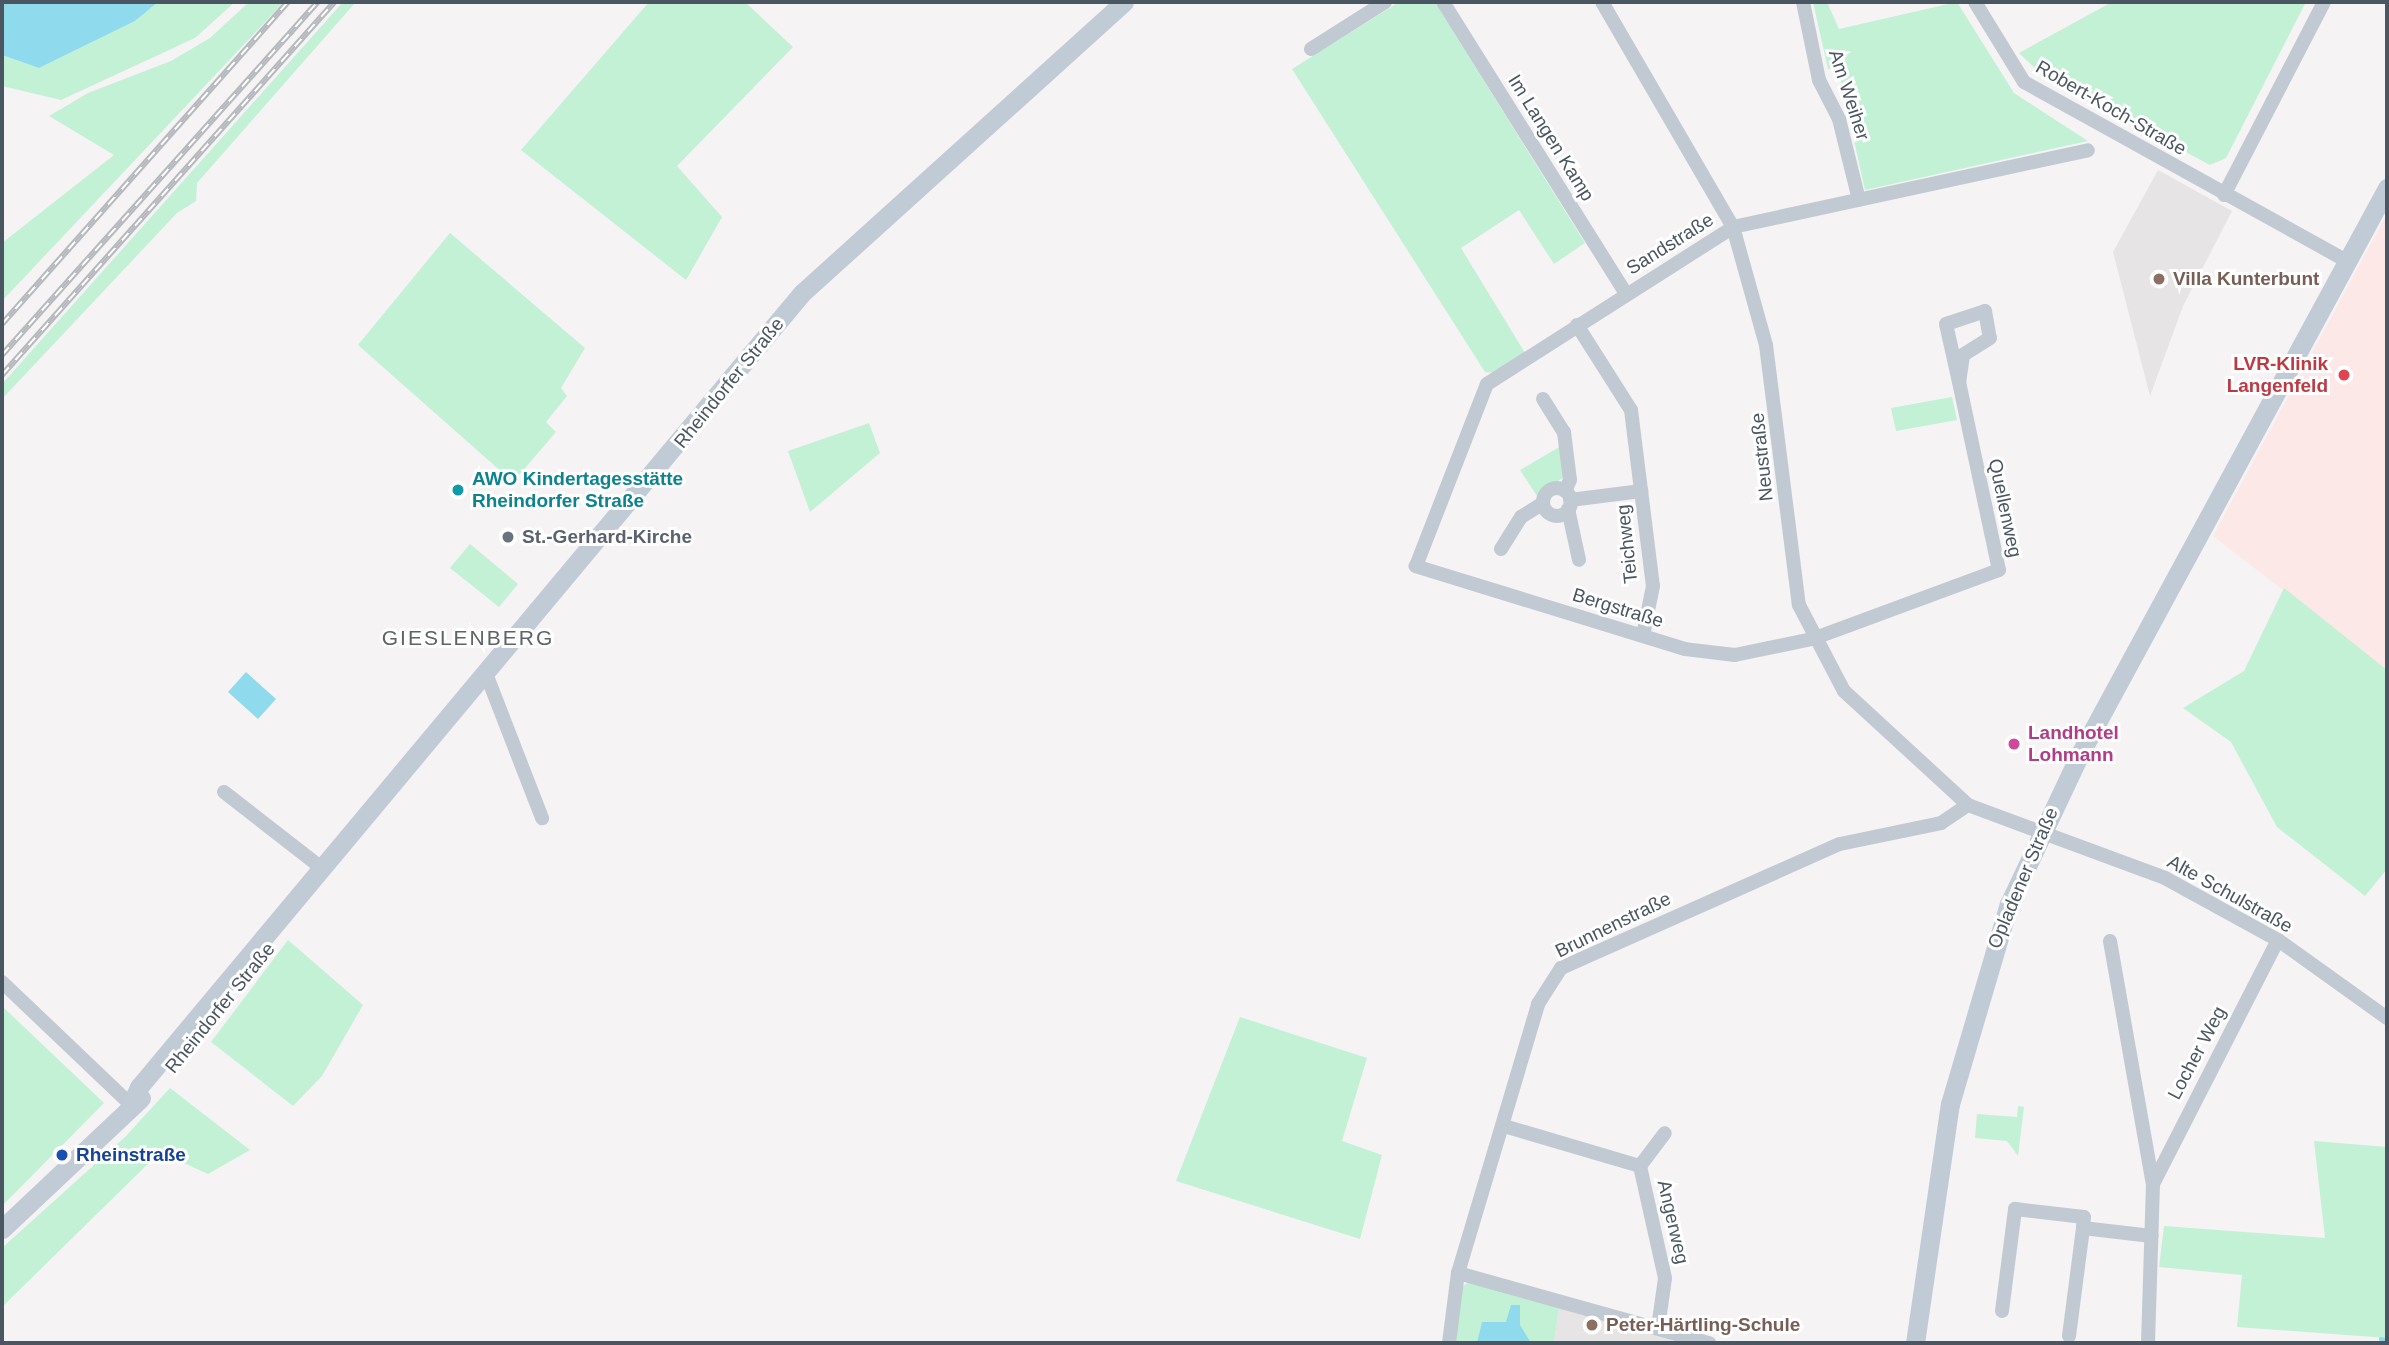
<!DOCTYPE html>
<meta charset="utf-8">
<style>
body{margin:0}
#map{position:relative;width:2389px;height:1345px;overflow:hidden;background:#f5f3f3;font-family:Arial,sans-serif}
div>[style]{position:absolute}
.education>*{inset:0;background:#e6e4e5}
.medical>*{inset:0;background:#fce8e6}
.green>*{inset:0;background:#c3f1d5}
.water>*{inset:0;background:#90daee}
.stream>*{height:3.5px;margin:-1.75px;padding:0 1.75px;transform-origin:1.75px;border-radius:1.75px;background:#90daee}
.street>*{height:14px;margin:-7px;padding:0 7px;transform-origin:7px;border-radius:7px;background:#c1cad2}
.street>.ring{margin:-7px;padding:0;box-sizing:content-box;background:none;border:14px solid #c1cad2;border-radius:50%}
.secondary>*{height:19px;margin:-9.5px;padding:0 9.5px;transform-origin:9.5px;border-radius:9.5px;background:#c1cbd6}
.rail>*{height:6px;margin-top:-3px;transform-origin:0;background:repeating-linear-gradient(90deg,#fff 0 10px,#b5b8bd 0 20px);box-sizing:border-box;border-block:2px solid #b5b8bd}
.dots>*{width:19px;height:19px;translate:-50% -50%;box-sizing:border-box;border:4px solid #fff;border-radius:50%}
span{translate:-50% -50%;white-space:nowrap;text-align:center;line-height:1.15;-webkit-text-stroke:6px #fff;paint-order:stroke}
.street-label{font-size:19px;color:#4a5661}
.education-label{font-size:19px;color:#785e54;font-weight:700}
.left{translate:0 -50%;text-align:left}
.health-label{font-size:19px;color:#be3a42;font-weight:700}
.right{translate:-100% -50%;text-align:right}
.culture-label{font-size:19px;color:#0d838f;font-weight:700}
.worship-label{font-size:19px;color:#5b616d;font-weight:700}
.hotel-label{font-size:19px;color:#b23c85;font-weight:700}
.transit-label{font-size:19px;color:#164399;font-weight:700}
.neighbourhood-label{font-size:21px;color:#5f6368;letter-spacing:2px}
.frame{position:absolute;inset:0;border:4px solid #4a5661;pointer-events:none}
</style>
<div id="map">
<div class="education">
<div style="clip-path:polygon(2158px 170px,2232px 211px,2183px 306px,2150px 396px,2113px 252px)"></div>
<div style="clip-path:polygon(1559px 1307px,1696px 1343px,1554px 1343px)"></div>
</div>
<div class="medical">
<div style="clip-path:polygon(2387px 214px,2387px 670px,2213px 536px)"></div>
</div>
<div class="green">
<div style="clip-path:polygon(158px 2px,235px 2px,195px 38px,61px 100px,2px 86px,2px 55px,39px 68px,135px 21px)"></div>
<div style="clip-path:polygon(249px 2px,284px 2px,2px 301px,2px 243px,114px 155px,49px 116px,88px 93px,171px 61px,210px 38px)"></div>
<div style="clip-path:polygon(343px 2px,355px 3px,197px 183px,196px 201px,177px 213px,2px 399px,2px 384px)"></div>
<div style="clip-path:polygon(649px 2px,745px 2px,793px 47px,677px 166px,722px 217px,686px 280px,521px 150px)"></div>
<div style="clip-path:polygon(1399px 2px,1436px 4px,1585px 243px,1554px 264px,1519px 210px,1461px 248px,1525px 353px,1495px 373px,1485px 372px,1292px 69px)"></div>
<div style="clip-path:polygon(1813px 2px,1827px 2px,1839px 29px,1957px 2px,2014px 93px,2088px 141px,1865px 190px,1838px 68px,1828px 69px)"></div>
<div style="clip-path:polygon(2112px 2px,2306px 2px,2226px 158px,2210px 165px,2042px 75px,2019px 53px)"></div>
<div style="clip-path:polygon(450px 233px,585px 348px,561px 388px,567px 396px,546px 422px,556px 432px,513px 482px,358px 345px)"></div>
<div style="clip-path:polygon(1952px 397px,1957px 420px,1896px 431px,1891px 408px)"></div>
<div style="clip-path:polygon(869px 423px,880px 453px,810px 512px,788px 451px)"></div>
<div style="clip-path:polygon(1561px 446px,1564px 477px,1537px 496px,1520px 470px)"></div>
<div style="clip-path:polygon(470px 544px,518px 584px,499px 607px,450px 568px)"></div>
<div style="clip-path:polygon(2284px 588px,2387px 670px,2387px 869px,2365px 896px,2277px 827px,2231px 742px,2183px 708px,2244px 671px)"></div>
<div style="clip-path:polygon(288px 940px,363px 1005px,322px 1076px,293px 1106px,211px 1042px)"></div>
<div style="clip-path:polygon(2px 1006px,104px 1103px,2px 1206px)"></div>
<div style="clip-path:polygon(1240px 1017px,1367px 1058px,1342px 1141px,1382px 1155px,1360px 1239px,1176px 1181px)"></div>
<div style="clip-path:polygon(170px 1088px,250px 1150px,208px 1174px,160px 1152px,2px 1307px,2px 1248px,125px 1137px)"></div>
<div style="clip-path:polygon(2018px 1106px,2024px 1107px,2018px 1156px,2007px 1141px,1975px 1138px,1977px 1114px,2017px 1117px)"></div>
<div style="clip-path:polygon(2314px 1141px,2387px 1147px,2387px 1338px,2237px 1327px,2242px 1275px,2159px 1267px,2164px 1226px,2325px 1238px)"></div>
<div style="clip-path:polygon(1470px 1281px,1559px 1307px,1554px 1343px,1455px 1343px,1463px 1286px)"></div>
</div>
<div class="water">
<div style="clip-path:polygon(2px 2px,158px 2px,135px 21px,39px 68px,2px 55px)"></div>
<div style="clip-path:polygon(246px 672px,276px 699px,258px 719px,228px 692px)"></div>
<div style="clip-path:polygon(1511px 1305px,1520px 1305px,1520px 1325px,1531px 1343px,1477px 1343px,1482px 1322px,1506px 1322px)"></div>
</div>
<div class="stream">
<div style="left:2381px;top:1339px;width:6px;rotate:9deg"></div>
</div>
<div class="street">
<div style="left:1443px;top:2px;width:345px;rotate:57.9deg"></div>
<div style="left:1602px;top:2px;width:260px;rotate:59.8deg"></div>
<div style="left:1733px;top:227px;width:123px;rotate:74.4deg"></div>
<div style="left:1766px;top:345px;width:262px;rotate:82.8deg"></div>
<div style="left:1799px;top:605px;width:97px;rotate:62.4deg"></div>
<div style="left:1844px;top:691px;width:168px;rotate:42.6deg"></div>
<div style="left:1968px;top:805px;width:210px;rotate:20.3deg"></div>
<div style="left:2165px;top:878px;width:129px;rotate:28.8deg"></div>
<div style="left:2278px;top:940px;width:134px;rotate:35.6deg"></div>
<div style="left:1803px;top:2px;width:80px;rotate:78.4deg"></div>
<div style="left:1819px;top:80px;width:44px;rotate:62.9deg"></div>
<div style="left:1839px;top:119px;width:83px;rotate:76.1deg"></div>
<div style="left:1975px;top:2px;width:94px;rotate:58.5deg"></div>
<div style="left:2024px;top:82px;width:372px;rotate:29deg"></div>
<div style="left:1311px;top:49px;width:88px;rotate:-32.4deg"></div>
<div style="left:2224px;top:195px;width:217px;rotate:-62.6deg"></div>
<div style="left:1577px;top:325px;width:101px;rotate:57.6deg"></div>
<div style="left:1631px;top:410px;width:177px;rotate:82.9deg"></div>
<div style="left:1653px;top:586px;width:50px;rotate:101.5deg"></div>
<div style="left:1959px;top:382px;width:59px;rotate:-102.6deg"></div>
<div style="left:1946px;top:324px;width:41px;rotate:-18.4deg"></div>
<div style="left:1985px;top:311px;width:27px;rotate:80deg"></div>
<div style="left:1990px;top:338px;width:32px;rotate:148deg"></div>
<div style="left:1963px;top:355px;width:27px;rotate:98deg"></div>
<div style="left:1959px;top:382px;width:192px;rotate:78deg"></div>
<div style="left:1999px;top:570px;width:199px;rotate:159.7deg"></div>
<div style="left:1812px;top:639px;width:79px;rotate:168.3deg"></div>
<div style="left:1735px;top:655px;width:50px;rotate:-173.2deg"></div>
<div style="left:1685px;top:649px;width:282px;rotate:-162.9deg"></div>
<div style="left:1416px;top:566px;width:195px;rotate:-68.7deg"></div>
<div style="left:1487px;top:384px;width:292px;rotate:-32.5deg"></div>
<div style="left:1733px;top:227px;width:363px;rotate:-12.2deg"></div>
<div style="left:1543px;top:399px;width:39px;rotate:58deg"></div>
<div style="left:1564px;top:432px;width:48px;rotate:82.9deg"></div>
<div style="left:1570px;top:480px;width:12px;rotate:114deg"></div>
<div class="ring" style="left:1543px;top:488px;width:14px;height:14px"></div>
<div style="left:1570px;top:500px;width:72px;rotate:-7.2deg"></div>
<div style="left:1568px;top:509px;width:52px;rotate:77.8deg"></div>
<div style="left:1501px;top:549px;width:38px;rotate:-58deg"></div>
<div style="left:1521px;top:517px;width:26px;rotate:-32deg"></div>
<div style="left:485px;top:671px;width:158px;rotate:68.8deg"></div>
<div style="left:224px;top:792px;width:125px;rotate:37.9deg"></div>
<div style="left:2110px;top:941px;width:247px;rotate:80deg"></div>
<div style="left:2px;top:982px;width:178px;rotate:43.6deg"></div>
<div style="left:1504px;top:1126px;width:142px;rotate:16.4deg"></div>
<div style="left:1458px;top:1273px;width:261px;rotate:15.6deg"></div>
<div style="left:2002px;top:1311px;width:103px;rotate:-82.7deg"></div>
<div style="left:2015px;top:1209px;width:69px;rotate:6.6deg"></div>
<div style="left:2084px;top:1217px;width:11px;rotate:95deg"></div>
<div style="left:1658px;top:1328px;width:50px;rotate:-82deg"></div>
<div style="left:1665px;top:1278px;width:115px;rotate:-102.6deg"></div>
<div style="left:1640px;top:1166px;width:41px;rotate:-52.9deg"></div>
<div style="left:2069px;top:1336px;width:109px;rotate:-82.6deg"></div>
<div style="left:2083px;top:1228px;width:69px;rotate:6.6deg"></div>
<div style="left:1449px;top:1343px;width:71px;rotate:-82.7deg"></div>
<div style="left:1458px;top:1273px;width:281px;rotate:-73.4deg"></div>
<div style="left:1538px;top:1004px;width:43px;rotate:-57.4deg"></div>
<div style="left:1561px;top:968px;width:305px;rotate:-24deg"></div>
<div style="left:1840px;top:844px;width:103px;rotate:-11.7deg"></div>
<div style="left:1941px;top:823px;width:32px;rotate:-34deg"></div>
<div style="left:2148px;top:1343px;width:159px;rotate:-88.2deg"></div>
<div style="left:2153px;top:1184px;width:274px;rotate:-62.9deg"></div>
</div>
<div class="secondary">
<div style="left:131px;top:1105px;width:20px;rotate:-66deg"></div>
<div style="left:139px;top:1087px;width:1034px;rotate:-50.14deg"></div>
<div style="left:802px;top:293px;width:434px;rotate:-42.1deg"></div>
<div style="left:2px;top:1229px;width:191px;rotate:-43.3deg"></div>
<div style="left:1915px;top:1343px;width:242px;rotate:-81.7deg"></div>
<div style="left:1950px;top:1104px;width:209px;rotate:-73.6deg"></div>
<div style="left:2009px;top:904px;width:168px;rotate:-64.7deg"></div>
<div style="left:2081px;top:752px;width:642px;rotate:-61.52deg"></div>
</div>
<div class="rail">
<div style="left:2px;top:324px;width:431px;rotate:-48.4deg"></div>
<div style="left:2px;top:355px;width:474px;rotate:-48.2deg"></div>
<div style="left:2px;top:375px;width:499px;rotate:-48.3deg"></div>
</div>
<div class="dots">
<div style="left:2159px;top:279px;background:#8d6e63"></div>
<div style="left:2344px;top:375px;background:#e0444e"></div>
<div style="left:458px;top:490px;background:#0f9aa8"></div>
<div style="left:508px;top:537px;background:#6b7280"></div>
<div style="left:2014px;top:744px;background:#d1479c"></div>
<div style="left:62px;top:1155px;background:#1a4fb4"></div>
<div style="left:1592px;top:1325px;background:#8d6e63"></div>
</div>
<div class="street-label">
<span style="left:1849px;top:95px;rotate:72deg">Am Weiher</span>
<span style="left:2111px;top:108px;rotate:30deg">Robert-Koch-Straße</span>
<span style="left:1551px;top:138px;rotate:58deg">Im Langen Kamp</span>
<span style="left:1670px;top:244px;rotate:-32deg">Sandstraße</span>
<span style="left:729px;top:383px;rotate:-51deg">Rheindorfer Straße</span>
<span style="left:1762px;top:457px;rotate:-96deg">Neustraße</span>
<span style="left:2005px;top:508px;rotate:78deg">Quellenweg</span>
<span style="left:1627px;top:544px;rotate:-96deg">Teichweg</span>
<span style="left:1618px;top:608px;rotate:17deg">Bergstraße</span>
<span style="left:2023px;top:878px;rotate:-67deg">Opladener Straße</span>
<span style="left:2230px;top:894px;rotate:29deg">Alte Schulstraße</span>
<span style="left:1613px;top:925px;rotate:-26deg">Brunnenstraße</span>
<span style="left:220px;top:1008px;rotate:-51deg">Rheindorfer Straße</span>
<span style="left:2197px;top:1053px;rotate:-62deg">Locher Weg</span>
<span style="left:1673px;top:1222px;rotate:77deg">Angerweg</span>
</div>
<div class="education-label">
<span class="left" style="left:2173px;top:279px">Villa Kunterbunt</span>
<span class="left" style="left:1606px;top:1325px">Peter-Härtling-Schule</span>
</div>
<div class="health-label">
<span class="right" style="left:2328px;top:375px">LVR-Klinik<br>Langenfeld</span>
</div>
<div class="culture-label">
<span class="left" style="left:472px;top:490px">AWO Kindertagesstätte<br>Rheindorfer Straße</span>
</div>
<div class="worship-label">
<span class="left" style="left:522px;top:537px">St.-Gerhard-Kirche</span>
</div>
<div class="hotel-label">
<span class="left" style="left:2028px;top:744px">Landhotel<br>Lohmann</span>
</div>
<div class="transit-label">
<span class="left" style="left:76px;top:1155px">Rheinstraße</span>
</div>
<div class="neighbourhood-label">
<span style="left:468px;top:638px">GIESLENBERG</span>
</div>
<div class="frame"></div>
</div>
